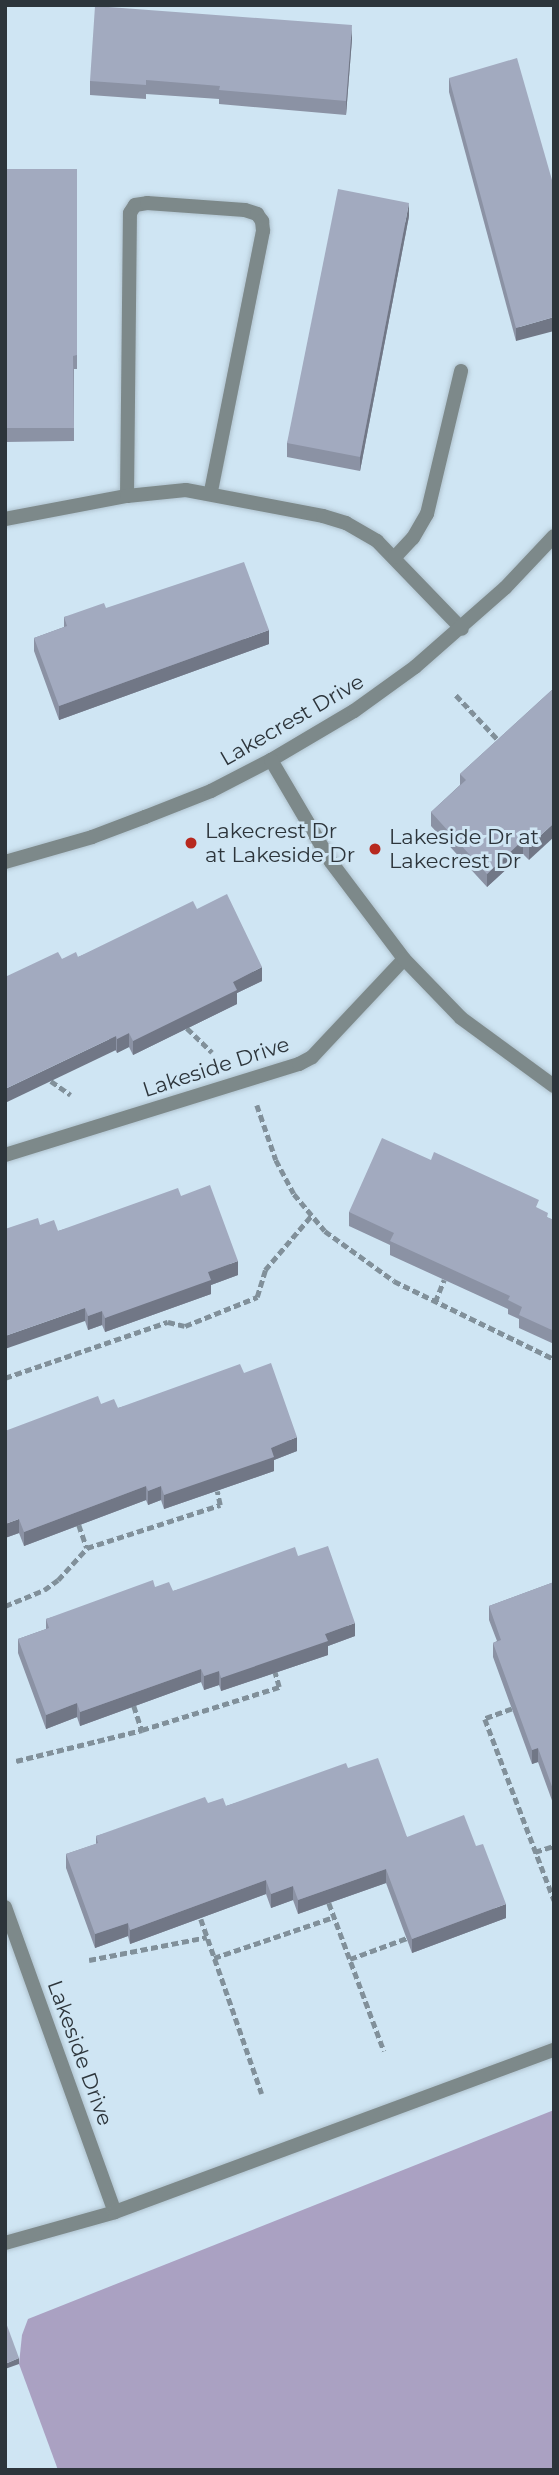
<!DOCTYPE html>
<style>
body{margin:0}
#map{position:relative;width:559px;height:2475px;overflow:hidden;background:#cfe5f3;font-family:Montserrat,sans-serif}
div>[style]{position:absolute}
.forest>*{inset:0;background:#aaa1c2}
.path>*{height:4.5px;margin-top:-2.25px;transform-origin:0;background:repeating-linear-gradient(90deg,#81909a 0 7px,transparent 0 10.5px)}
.roads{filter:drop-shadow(0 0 2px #afc2ce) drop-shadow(0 0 2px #afc2ce)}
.service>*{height:14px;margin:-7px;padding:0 7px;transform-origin:7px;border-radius:7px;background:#7d898a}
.minor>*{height:14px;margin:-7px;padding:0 7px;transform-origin:7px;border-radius:7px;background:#7d898a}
.tertiary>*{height:14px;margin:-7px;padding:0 7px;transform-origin:7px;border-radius:7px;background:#7d898a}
.wall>*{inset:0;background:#8b92a4}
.shaded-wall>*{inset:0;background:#717786}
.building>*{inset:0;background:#a2aabf}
.dots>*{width:19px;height:19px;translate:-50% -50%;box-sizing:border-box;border:4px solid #cfe5f3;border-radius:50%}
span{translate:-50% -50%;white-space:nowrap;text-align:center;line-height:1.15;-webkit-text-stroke:6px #cfe5f3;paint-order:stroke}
.street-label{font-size:21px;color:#2d353b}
.poi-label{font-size:21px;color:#2d353b}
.left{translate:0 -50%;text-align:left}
.frame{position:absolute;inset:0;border:7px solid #2d353b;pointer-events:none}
</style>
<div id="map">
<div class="forest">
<div style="clip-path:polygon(554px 2110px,554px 2470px,58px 2470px,19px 2364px,22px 2335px,28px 2319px)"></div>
</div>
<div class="path">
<div style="left:456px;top:695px;width:66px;rotate:46.8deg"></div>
<div style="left:187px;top:1028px;width:35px;rotate:44deg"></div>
<div style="left:51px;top:1081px;width:24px;rotate:35deg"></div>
<div style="left:257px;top:1105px;width:58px;rotate:70.9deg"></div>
<div style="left:276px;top:1160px;width:38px;rotate:62deg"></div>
<div style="left:294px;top:1194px;width:48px;rotate:50deg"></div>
<div style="left:325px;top:1231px;width:85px;rotate:35.9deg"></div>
<div style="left:394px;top:1281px;width:178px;rotate:26deg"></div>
<div style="left:435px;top:1302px;width:24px;rotate:-68deg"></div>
<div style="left:5px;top:1378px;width:172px;rotate:-19deg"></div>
<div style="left:168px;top:1322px;width:17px;rotate:13deg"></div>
<div style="left:185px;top:1326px;width:78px;rotate:-21.9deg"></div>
<div style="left:257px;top:1297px;width:28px;rotate:-73deg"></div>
<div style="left:265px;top:1270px;width:71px;rotate:-49.6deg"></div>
<div style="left:79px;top:1525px;width:24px;rotate:71deg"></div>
<div style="left:5px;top:1606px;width:42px;rotate:-22.3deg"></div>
<div style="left:44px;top:1590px;width:17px;rotate:-36deg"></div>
<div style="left:58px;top:1580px;width:43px;rotate:-47.8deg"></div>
<div style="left:87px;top:1548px;width:140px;rotate:-17.9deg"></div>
<div style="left:220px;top:1505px;width:14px;rotate:-102deg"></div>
<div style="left:134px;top:1706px;width:25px;rotate:72deg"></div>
<div style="left:512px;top:1709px;width:29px;rotate:160deg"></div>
<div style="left:485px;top:1719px;width:194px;rotate:69.1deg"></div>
<div style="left:16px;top:1761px;width:130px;rotate:-13.8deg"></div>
<div style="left:142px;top:1730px;width:144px;rotate:-17.4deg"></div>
<div style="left:279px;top:1687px;width:15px;rotate:-106deg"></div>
<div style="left:535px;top:1852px;width:20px;rotate:-18deg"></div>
<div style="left:329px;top:1903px;width:158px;rotate:69.6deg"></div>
<div style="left:201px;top:1919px;width:185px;rotate:70.8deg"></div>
<div style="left:214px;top:1958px;width:127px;rotate:-18.9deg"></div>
<div style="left:350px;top:1959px;width:61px;rotate:-20.2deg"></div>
<div style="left:89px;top:1960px;width:120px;rotate:-11deg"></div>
</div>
<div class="roads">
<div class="service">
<div style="left:127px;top:496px;width:283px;rotate:-89.4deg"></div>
<div style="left:130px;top:213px;width:9px;rotate:-58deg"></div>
<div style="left:135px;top:205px;width:12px;rotate:-9deg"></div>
<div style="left:147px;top:203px;width:98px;rotate:4.1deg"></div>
<div style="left:245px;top:210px;width:13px;rotate:18deg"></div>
<div style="left:257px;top:214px;width:9px;rotate:54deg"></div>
<div style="left:262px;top:221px;width:10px;rotate:84deg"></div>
<div style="left:263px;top:231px;width:266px;rotate:101.3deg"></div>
<div style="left:5px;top:519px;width:124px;rotate:-10.7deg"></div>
<div style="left:127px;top:496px;width:59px;rotate:-5.8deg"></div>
<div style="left:186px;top:490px;width:139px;rotate:10.7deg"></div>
<div style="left:323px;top:516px;width:24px;rotate:17deg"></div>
<div style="left:346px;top:523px;width:36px;rotate:30deg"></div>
<div style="left:377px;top:541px;width:122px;rotate:46deg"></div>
<div style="left:395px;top:557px;width:26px;rotate:-47deg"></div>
<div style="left:413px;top:538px;width:28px;rotate:-60deg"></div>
<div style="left:427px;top:514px;width:147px;rotate:-76.6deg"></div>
</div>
<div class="minor">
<div style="left:271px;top:760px;width:96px;rotate:-30.6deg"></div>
<div style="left:354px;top:711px;width:75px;rotate:-35.8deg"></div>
<div style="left:415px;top:667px;width:120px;rotate:-41.3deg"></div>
<div style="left:505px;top:588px;width:71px;rotate:-46.7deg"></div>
<div style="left:5px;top:1155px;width:308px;rotate:-17.2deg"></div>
<div style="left:299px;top:1064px;width:15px;rotate:-28deg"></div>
<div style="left:312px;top:1057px;width:134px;rotate:-46.8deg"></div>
<div style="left:5px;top:1907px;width:324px;rotate:70.2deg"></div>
<div style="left:5px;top:2243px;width:114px;rotate:-15.7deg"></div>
<div style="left:115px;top:2212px;width:468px;rotate:-20.3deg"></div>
</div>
<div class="tertiary">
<div style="left:5px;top:862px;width:91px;rotate:-16deg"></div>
<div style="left:92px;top:837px;width:57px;rotate:-20.7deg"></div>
<div style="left:145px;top:817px;width:71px;rotate:-21.5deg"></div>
<div style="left:211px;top:791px;width:68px;rotate:-27.3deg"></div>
<div style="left:271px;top:760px;width:118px;rotate:59.5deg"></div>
<div style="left:331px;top:862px;width:121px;rotate:53deg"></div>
<div style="left:404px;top:959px;width:82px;rotate:46deg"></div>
<div style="left:461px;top:1018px;width:115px;rotate:36.2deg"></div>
</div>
</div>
<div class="wall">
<div style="clip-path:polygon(352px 39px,346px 115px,219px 104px,219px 99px,146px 94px,146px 99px,90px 95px,90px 81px)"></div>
<div style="clip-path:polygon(449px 78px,554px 187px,516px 341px,449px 92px)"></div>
<div style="clip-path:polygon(5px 169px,77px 355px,77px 369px,74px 369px,74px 441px,5px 442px)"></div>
<div style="clip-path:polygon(409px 216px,360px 471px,287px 457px,287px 443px)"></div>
<div style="clip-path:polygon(106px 608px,269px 644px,59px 720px,34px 651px,34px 638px,64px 627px,64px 617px)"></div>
<div style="clip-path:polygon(554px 688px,529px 860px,523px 854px,487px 887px,431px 826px,431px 812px,460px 785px,460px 774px)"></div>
<div style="clip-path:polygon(197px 909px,262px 981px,237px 993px,237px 1004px,133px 1055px,129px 1047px,117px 1053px,62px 959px,78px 957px)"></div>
<div style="clip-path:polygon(181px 1196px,238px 1275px,211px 1285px,211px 1294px,105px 1332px,102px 1325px,88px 1330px,85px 1321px,40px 1225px,58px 1231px)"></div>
<div style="clip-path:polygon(539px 1209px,548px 1218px,554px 1220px,554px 1344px,519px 1328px,519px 1319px,508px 1314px,508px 1309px,390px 1255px,390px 1245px,349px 1226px,349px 1212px)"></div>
<div style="clip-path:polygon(244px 1373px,297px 1451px,274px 1460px,274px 1471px,164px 1509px,161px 1500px,148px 1505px,146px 1500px,24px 1546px,19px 1533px,5px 1538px,101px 1404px,118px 1408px)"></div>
<div style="clip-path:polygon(298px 1556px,355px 1636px,328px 1646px,328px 1655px,221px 1691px,219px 1685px,204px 1690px,201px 1682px,80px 1726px,77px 1717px,46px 1729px,18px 1653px,18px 1639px,46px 1629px,46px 1619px,155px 1587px,173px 1591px)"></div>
<div style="clip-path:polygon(554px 1582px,554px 1806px,538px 1762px,532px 1764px,493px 1657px,493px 1643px,497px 1641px,489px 1620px,489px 1606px)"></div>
<div style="clip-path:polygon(348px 1768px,407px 1837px,506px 1918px,412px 1953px,386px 1883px,298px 1914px,293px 1900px,271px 1908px,266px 1894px,130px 1944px,128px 1936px,95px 1948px,66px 1868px,66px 1854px,96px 1844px,96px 1836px,208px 1803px,226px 1806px)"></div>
</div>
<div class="shaded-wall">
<div style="clip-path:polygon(352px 25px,352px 39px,346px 115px,346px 101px)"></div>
<div style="clip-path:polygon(409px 203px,409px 216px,360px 471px,360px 457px)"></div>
<div style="clip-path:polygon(554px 317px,554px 331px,516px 341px,516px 328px)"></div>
<div style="clip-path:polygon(269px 630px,269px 644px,59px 720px,59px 706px)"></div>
<div style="clip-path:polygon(554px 823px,554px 837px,529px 860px,529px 846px)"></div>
<div style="clip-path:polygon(523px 840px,523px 854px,487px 887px,487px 874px)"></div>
<div style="clip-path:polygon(262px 967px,262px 981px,237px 993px,237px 1004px,133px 1055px,133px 1041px,233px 982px)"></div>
<div style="clip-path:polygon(129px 1033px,129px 1047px,117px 1053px,117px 1039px)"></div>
<div style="clip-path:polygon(116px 1036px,116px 1050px,5px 1103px,5px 1089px)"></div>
<div style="clip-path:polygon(238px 1261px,238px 1275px,211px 1285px,211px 1294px,105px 1332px,105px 1318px,208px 1272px)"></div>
<div style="clip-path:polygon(85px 1308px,85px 1321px,5px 1349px,5px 1336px)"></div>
<div style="clip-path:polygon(102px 1311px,102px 1325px,88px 1330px,88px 1316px)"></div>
<div style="clip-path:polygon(297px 1437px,297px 1451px,274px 1460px,274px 1471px,164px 1509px,164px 1495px,271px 1448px)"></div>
<div style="clip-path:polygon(146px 1486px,146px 1500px,24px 1546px,24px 1532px)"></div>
<div style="clip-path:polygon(161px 1486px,161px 1500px,148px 1505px,148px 1491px)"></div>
<div style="clip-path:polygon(19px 1519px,19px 1533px,5px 1538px,5px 1524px)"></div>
<div style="clip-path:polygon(355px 1623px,355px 1636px,328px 1646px,328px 1655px,221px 1691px,221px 1678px,325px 1634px)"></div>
<div style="clip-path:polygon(201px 1669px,201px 1682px,80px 1726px,80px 1712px)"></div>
<div style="clip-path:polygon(219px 1671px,219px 1685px,204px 1690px,204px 1676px)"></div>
<div style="clip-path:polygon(77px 1703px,77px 1717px,46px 1729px,46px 1715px)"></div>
<div style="clip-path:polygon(538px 1748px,538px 1762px,532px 1764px,532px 1750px)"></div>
<div style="clip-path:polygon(386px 1869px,386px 1883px,298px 1914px,298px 1900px)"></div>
<div style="clip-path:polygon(266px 1880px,266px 1894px,130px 1944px,130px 1930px)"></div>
<div style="clip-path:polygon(293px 1886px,293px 1900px,271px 1908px,271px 1894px)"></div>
<div style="clip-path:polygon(506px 1904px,506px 1918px,412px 1953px,412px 1939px)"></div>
<div style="clip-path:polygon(128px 1923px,128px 1936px,95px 1948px,95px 1934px)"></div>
<div style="clip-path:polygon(19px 2358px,19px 2364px,5px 2369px,5px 2364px)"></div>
</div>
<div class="building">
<div style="clip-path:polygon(95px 6px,352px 25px,346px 101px,219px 90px,220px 86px,146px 80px,146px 85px,90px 81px)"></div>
<div style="clip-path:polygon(517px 58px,554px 187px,554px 317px,516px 328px,449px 78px)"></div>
<div style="clip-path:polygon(5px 169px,77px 169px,77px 355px,73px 356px,74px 428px,5px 428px)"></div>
<div style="clip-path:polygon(338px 189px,409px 203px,360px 457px,287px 443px)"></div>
<div style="clip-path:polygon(244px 562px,269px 630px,59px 706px,34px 638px,67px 626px,64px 617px,104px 603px,106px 608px)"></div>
<div style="clip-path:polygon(554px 688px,554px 823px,529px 846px,523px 840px,487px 874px,431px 812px,466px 780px,460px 774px)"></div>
<div style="clip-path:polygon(227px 894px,262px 967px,233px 982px,237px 990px,133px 1041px,129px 1033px,117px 1039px,116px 1036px,5px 1089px,5px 977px,58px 952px,62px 959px,76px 952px,78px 957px,193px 901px,197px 909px)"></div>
<div style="clip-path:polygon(382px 1138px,431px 1160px,434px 1152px,539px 1200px,536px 1207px,548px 1213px,547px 1217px,554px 1220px,554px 1331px,519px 1315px,522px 1307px,508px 1300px,510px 1296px,390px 1241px,394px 1233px,349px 1212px)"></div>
<div style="clip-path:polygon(210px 1185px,238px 1261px,208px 1272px,211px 1280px,105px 1318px,102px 1311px,88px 1316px,85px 1308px,5px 1336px,5px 1229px,38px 1218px,40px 1225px,54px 1220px,58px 1231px,178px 1188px,181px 1196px)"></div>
<div style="clip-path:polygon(271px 1363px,297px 1437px,271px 1448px,274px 1457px,164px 1495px,161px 1486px,148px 1491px,146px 1486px,24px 1532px,19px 1519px,5px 1524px,5px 1431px,98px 1396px,101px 1404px,114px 1399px,118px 1408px,240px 1364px,244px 1373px)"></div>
<div style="clip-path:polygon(328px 1546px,355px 1623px,325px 1634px,328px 1641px,221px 1678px,219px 1671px,204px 1676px,201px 1669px,80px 1712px,77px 1703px,46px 1715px,18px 1639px,49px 1628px,46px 1619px,153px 1580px,155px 1587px,169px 1582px,173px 1591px,295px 1547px,298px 1556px)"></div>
<div style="clip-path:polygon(554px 1582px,554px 1792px,538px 1748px,532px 1750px,493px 1643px,501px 1640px,489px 1606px)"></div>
<div style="clip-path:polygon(378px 1758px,407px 1837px,464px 1815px,476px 1846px,483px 1844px,506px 1904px,412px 1939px,386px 1869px,298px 1900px,293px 1886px,271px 1894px,266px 1880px,130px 1930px,128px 1923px,95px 1934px,66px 1854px,98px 1843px,96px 1836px,205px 1797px,208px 1803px,223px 1798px,226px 1806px,346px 1763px,348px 1768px)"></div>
<div style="clip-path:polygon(5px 2320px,19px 2358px,5px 2364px)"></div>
</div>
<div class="dots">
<div style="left:191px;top:843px;background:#b7291f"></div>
<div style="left:375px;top:849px;background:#b7291f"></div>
</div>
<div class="street-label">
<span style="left:292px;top:720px;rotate:-30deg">Lakecrest Drive</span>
<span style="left:216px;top:1067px;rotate:-18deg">Lakeside Drive</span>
<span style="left:80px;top:2053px;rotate:70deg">Lakeside Drive</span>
</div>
<div class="poi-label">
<span class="left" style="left:205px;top:843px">Lakecrest Dr<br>at Lakeside Dr</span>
<span class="left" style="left:389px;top:849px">Lakeside Dr at<br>Lakecrest Dr</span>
</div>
<div class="frame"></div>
</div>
